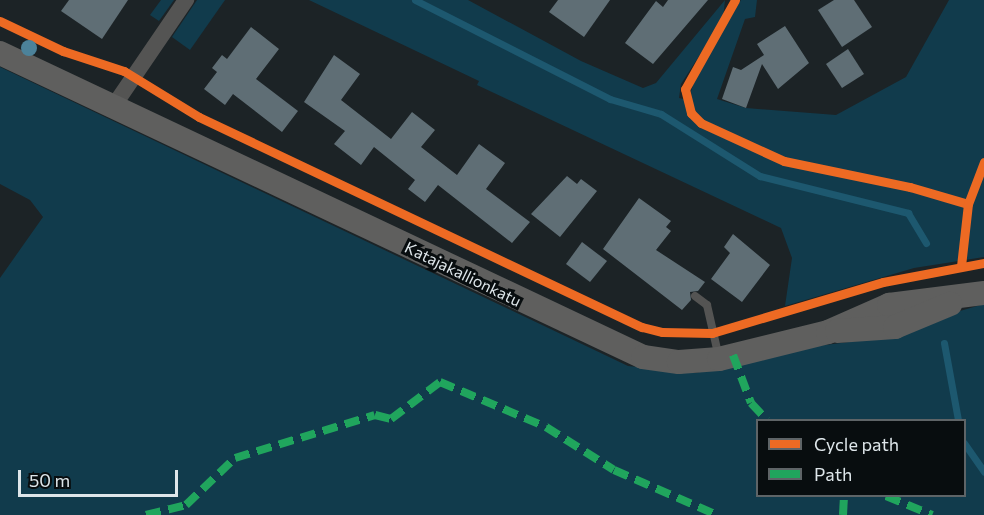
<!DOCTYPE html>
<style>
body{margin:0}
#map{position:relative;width:984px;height:515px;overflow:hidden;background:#1c2326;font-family:Commissioner,sans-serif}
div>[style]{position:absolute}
.green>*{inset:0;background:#113b4c}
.stream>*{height:7px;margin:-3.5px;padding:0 3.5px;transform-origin:3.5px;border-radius:3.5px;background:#1d586f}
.building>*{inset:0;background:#5f6e75}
.lane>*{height:8px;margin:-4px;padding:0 4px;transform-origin:4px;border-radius:4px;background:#545453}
.street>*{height:16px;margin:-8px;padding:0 8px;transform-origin:8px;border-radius:8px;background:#545453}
.secondary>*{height:24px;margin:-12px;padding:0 12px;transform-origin:12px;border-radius:12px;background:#5f5f5e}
.quiet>*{height:8px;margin-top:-4px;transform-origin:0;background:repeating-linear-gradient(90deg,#20a55d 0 15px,transparent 0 23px)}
.cycleway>*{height:9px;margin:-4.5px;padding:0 4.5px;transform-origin:4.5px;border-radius:4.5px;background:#ed6a23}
.trees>*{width:16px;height:16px;margin:-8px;border-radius:50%;background:#4c829a}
span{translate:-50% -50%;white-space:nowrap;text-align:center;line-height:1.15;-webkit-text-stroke:6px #080d0f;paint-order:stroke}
.street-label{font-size:16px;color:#dee6ea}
.legend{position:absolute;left:756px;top:419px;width:210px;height:78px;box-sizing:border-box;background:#080d0f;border:2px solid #5e6467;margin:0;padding:8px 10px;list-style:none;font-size:18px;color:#dee6ea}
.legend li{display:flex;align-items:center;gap:12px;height:30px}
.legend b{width:30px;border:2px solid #5e6467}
.scale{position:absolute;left:18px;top:470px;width:160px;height:27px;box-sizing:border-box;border:3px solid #dee6ea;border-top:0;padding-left:8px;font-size:18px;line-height:21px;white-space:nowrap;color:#dee6ea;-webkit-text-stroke:4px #080d0f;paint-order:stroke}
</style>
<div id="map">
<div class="green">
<div style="clip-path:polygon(161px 0,174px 0,159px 21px,150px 15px)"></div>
<div style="clip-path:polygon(197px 0,225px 0,190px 50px,172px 37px)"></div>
<div style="clip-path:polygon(309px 0,468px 0,581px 61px,643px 88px,656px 83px,725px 0,723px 19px,681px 84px,679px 98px,692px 101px,691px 91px,697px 74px,741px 0,757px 0,755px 17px,745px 19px,717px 99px,746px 108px,836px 115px,906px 77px,949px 0,984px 0,984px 257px,914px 268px,785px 306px,792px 258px,781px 228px,477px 85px,479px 81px)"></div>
<div style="clip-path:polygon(evenodd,0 67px,628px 366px,695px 373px,817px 346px,857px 341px,984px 304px,984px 515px,0 515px,0 278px,43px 217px,30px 200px,0 184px,0 67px,758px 420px,964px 420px,964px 496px,758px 496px,758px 420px)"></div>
</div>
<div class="stream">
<div style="left:415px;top:0;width:219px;rotate:26.9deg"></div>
<div style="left:610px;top:99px;width:53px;rotate:16.4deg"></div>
<div style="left:661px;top:114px;width:117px;rotate:32.1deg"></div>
<div style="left:760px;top:176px;width:153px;rotate:14deg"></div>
<div style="left:908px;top:213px;width:35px;rotate:59deg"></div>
<div style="left:944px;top:343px;width:78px;rotate:79.7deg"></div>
<div style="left:964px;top:443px;width:35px;rotate:55deg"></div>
</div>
<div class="building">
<div style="clip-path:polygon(69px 0,128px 0,102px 39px,61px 11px)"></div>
<div style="clip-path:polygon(558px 0,610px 0,584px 37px,549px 12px)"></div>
<div style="clip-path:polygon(668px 0,708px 0,653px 64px,625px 43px,656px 1px,663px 7px)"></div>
<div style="clip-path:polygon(834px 0,854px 0,872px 27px,842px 47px,818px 10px)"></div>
<div style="clip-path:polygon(785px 26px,809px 63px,778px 89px,762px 64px,746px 108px,722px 99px,733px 67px,741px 70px,764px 55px,757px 44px)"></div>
<div style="clip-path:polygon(251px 27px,279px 49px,256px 79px,298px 111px,282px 132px,233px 94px,225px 105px,204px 89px,217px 72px,212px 68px,222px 55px,227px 59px)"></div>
<div style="clip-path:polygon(848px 49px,864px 74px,842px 88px,826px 64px)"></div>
<div style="clip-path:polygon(334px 55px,360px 74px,341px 100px,391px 139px,412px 112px,435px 130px,421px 147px,457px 175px,479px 144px,505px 163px,486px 189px,530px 222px,512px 243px,438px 185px,425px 202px,408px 189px,415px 180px,374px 147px,361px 165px,334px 144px,345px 131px,304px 102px)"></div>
<div style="clip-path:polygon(567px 176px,577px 184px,581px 179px,597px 191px,560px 237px,531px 214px)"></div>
<div style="clip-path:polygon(639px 198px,671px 221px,666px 227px,671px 231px,656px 250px,705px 282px,698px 291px,690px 292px,691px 300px,682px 310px,603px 249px)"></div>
<div style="clip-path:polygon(733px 234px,770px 265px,742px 302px,711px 279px,730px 253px,724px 247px)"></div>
<div style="clip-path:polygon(582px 242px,607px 261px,590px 282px,566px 264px)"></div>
</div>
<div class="lane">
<div style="left:695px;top:296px;width:15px;rotate:37deg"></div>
<div style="left:707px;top:305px;width:54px;rotate:77.2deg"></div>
</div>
<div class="street">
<div style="left:113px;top:107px;width:130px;rotate:-55.7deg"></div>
</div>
<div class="secondary">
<div style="left:0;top:53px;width:711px;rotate:25.3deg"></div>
<div style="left:643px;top:357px;width:36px;rotate:8deg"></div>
<div style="left:679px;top:362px;width:40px;rotate:-4.3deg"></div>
<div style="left:719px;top:359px;width:112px;rotate:-13.9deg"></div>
<div style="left:828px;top:332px;width:67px;rotate:-23.9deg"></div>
<div style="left:889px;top:305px;width:96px;rotate:-7.2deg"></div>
<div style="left:837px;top:331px;width:58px;rotate:-3.9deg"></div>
<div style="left:895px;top:327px;width:60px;rotate:-22.7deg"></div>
</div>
<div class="quiet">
<div style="left:733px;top:355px;width:51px;rotate:69.4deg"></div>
<div style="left:751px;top:403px;width:23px;rotate:47deg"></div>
<div style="left:886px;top:496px;width:50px;rotate:22.4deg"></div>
<div style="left:146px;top:515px;width:41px;rotate:-14deg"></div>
<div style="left:186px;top:505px;width:68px;rotate:-43.8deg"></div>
<div style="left:235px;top:458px;width:146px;rotate:-17.1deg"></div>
<div style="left:375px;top:415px;width:16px;rotate:14deg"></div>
<div style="left:391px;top:419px;width:61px;rotate:-37.1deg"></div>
<div style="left:440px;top:382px;width:115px;rotate:23deg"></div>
<div style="left:546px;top:427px;width:80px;rotate:32.3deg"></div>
<div style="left:614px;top:470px;width:112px;rotate:23.6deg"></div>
<div style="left:843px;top:515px;width:19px;rotate:-87deg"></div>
</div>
<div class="cycleway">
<div style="left:735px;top:0;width:102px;rotate:119.3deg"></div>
<div style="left:685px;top:89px;width:25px;rotate:76deg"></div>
<div style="left:691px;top:113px;width:14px;rotate:45deg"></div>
<div style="left:701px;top:123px;width:91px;rotate:24.6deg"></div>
<div style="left:784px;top:161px;width:129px;rotate:11.7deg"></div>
<div style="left:910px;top:187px;width:60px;rotate:16.3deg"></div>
<div style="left:0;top:21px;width:70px;rotate:25.5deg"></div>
<div style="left:63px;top:51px;width:64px;rotate:18.2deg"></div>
<div style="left:124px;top:71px;width:88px;rotate:31.5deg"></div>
<div style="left:199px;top:117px;width:490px;rotate:25.4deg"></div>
<div style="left:642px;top:327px;width:21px;rotate:14deg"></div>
<div style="left:662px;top:332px;width:50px;rotate:1.1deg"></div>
<div style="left:712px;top:333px;width:178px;rotate:-16.6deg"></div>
<div style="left:883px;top:282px;width:103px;rotate:-10.7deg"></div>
<div style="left:961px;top:266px;width:62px;rotate:-83.6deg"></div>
<div style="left:968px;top:204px;width:45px;rotate:-69.1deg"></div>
</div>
<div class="trees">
<div style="left:29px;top:48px"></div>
</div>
<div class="street-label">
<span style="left:463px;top:274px;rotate:26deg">Katajakallionkatu</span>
</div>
<ul class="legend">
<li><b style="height:8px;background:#ed6a23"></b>Cycle path</li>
<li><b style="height:8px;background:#20a55d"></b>Path</li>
</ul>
<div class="scale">50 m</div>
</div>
